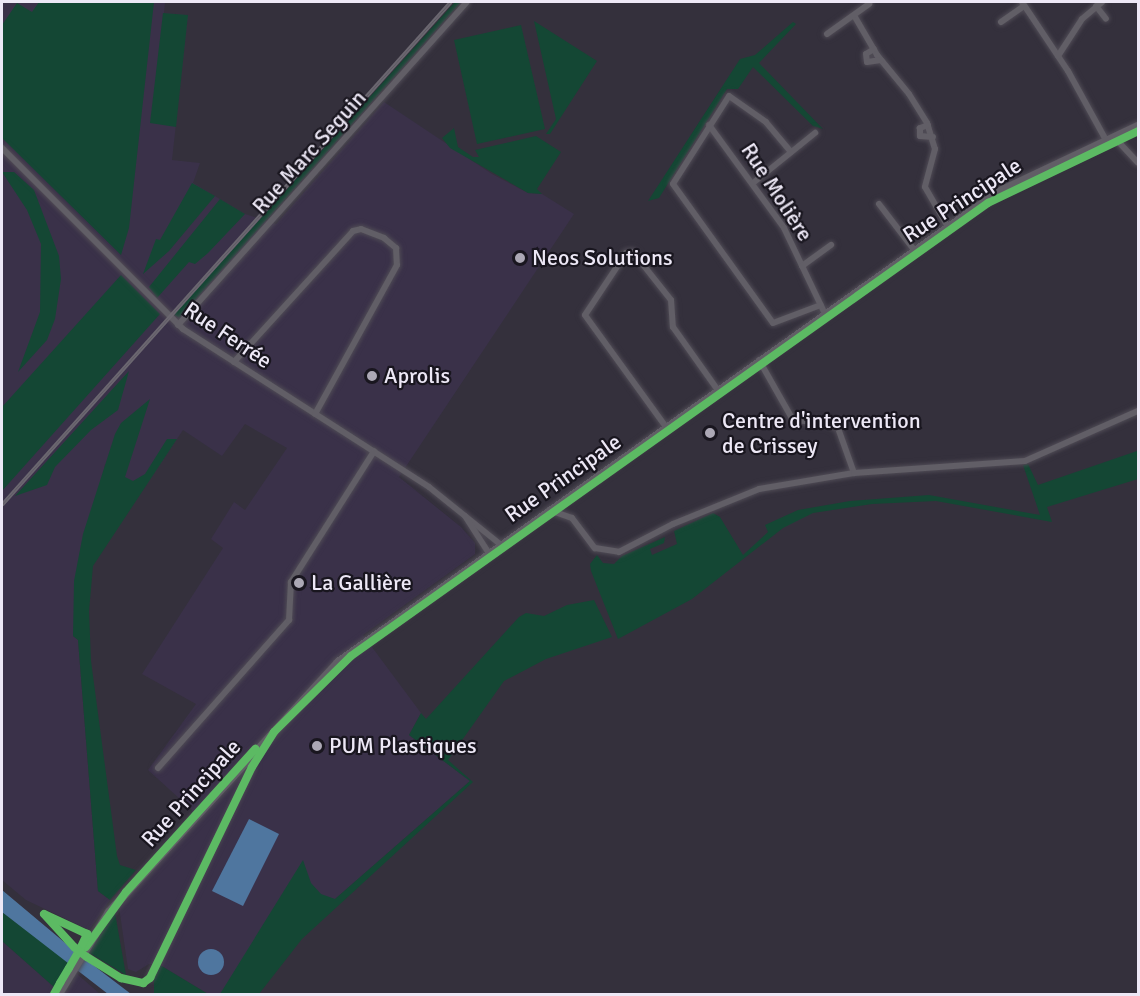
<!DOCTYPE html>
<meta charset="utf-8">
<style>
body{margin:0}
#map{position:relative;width:1140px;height:996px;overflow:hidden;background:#34303c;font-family:Signika,sans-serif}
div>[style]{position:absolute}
.built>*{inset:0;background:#3a3149}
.green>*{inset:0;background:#144734}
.water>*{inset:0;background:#4f769f}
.round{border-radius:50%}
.roads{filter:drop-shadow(0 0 2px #4f4b55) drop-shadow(0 0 2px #4f4b55)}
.minor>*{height:6px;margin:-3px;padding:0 3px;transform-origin:3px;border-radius:3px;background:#615e66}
.tertiary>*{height:8px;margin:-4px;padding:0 4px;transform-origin:4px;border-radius:4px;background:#615e66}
.rail>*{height:4px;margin-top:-2px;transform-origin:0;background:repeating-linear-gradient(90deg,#19161f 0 4.5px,#6b6770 0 9px);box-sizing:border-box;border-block:2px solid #6b6770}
.cycleway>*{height:8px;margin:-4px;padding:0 4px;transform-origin:4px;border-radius:4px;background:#5cba63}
.dots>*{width:16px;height:16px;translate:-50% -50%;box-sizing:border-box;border:3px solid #19161f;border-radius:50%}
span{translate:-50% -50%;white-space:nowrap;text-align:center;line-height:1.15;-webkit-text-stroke:4.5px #19161f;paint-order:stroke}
.street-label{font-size:22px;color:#ede8f6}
.poi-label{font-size:22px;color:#ede8f6}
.left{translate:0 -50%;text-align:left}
.frame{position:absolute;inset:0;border:3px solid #ede8f6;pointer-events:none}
</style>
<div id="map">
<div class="built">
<div style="clip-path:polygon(2px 2px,165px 2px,164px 13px,188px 15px,172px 160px,200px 163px,193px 183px,245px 214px,276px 224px,384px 102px,492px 174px,528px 193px,542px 194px,574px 214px,399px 477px,461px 527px,475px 543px,475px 554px,363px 635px,421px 713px,409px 735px,470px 781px,303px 927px,253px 994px,208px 994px,160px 965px,149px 964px,136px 972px,128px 969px,119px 907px,196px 820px,191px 809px,148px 770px,196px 704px,142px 674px,223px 548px,211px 539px,234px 502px,245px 510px,287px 448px,245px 424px,222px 456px,183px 430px,143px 490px,105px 464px,73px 636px,78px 640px,98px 891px,110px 900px,89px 930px,26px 900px,2px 880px)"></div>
<div style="clip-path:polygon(2px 941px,54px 987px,68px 991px,76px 973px,100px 994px,2px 994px)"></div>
</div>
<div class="green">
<div style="clip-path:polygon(39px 2px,154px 2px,129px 228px,121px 255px,2px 138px,2px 25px,17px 3px,32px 12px)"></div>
<div style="clip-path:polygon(455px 2px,461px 2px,179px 318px,174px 315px)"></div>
<div style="clip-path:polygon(163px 13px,188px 15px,176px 127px,150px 123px)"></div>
<div style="clip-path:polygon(534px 21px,597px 61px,550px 134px,546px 134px,556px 119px)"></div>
<div style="clip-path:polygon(793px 22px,796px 24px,759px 63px,823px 129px,813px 126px,753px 67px,738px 89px,727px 89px,659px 198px,648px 201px,740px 59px,755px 55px)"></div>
<div style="clip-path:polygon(521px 25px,545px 129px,477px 144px,454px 40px)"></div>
<div style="clip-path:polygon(454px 128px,458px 147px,473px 157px,479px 157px,475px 150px,536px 136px,561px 152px,537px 189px,542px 194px,528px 193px,450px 148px,442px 138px)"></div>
<div style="clip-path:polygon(2px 172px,14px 172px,34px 190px,59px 256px,61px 279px,55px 319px,47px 340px,18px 372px,40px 312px,41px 244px,27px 210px)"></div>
<div style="clip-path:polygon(192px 183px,215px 196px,169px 251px,143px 274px,156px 239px,160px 240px)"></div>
<div style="clip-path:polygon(220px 199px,245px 214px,208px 253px,195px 264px,189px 262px,157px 298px,149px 287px)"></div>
<div style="clip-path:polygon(121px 275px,160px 314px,2px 491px,2px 407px)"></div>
<div style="clip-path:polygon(129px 371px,118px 410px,91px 430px,55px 467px,47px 485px,15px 496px)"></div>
<div style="clip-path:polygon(150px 399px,125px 477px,133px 481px,145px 474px,167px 439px,177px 439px,93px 566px,89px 611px,91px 661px,117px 856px,120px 865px,136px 870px,110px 900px,98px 891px,78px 640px,73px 636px,74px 581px,83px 534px,115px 434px,121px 423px)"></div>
<div style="clip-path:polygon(1137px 451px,1138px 479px,1047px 507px,1052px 522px,936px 501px,872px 504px,813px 513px,783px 528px,692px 599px,618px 639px,591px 571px,590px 564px,597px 555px,603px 563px,614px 564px,622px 556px,665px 537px,664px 543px,650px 549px,652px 555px,677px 544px,674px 531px,713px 513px,720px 517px,743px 555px,768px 532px,765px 525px,798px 510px,850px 501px,929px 495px,1040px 515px,1023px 465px,1028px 464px,1038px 485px)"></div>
<div style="clip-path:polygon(594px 600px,612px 637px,546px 659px,504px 681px,448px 760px,473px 782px,302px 939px,259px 994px,220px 994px,303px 860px,311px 883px,321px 894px,335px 899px,470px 781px,409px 735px,421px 713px,426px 719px,519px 617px,526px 613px,544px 616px,567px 605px)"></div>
<div style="clip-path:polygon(2px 912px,70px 963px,54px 987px,2px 941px)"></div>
<div style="clip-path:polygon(115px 913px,126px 975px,88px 952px)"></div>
<div style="clip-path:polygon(160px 965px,208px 994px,154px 994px,154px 977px)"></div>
</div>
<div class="water">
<div style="clip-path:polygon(249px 819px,279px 834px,243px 906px,212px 891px)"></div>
<div style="clip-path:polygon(2px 890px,76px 952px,131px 994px,108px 994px,2px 912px)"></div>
<div class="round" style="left:198px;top:949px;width:26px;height:26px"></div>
</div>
<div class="roads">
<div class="minor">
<div style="left:1022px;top:2px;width:83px;rotate:56.3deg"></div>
<div style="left:1068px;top:71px;width:79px;rotate:61.2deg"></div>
<div style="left:1096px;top:6px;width:16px;rotate:52deg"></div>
<div style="left:855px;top:17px;width:44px;rotate:59.9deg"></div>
<div style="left:877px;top:55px;width:50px;rotate:50.6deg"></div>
<div style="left:909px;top:94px;width:34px;rotate:58deg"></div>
<div style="left:927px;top:123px;width:27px;rotate:73deg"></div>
<div style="left:935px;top:149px;width:39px;rotate:105deg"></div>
<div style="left:925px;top:187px;width:46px;rotate:60.1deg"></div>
<div style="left:1001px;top:22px;width:28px;rotate:-35deg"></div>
<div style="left:827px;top:34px;width:52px;rotate:-35.5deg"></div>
<div style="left:874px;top:49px;width:9px;rotate:148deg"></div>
<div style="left:866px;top:54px;width:8px;rotate:83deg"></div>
<div style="left:867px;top:62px;width:14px;rotate:-8deg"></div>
<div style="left:1058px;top:56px;width:44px;rotate:-57deg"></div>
<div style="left:1082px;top:19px;width:26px;rotate:-40deg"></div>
<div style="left:709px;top:125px;width:127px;rotate:53.9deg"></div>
<div style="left:784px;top:228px;width:95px;rotate:64.5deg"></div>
<div style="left:928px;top:125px;width:9px;rotate:159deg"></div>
<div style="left:920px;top:128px;width:8px;rotate:90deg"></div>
<div style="left:920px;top:136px;width:13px;rotate:4deg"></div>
<div style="left:1114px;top:137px;width:35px;rotate:47deg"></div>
<div style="left:2px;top:148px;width:256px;rotate:45deg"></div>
<div style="left:183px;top:329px;width:292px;rotate:32.7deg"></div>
<div style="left:429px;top:487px;width:91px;rotate:38.8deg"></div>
<div style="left:791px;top:152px;width:39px;rotate:-130deg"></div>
<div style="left:766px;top:122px;width:45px;rotate:-144.9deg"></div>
<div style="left:729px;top:96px;width:104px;rotate:122.5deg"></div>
<div style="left:673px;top:184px;width:171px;rotate:54.3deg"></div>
<div style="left:773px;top:323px;width:51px;rotate:-20.6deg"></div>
<div style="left:753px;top:183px;width:80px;rotate:-38.9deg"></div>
<div style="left:879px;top:204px;width:59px;rotate:52.5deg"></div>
<div style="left:802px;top:266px;width:36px;rotate:-36deg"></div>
<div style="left:178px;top:325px;width:433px;rotate:-48.2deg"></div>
<div style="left:759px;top:360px;width:69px;rotate:60.5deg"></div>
<div style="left:793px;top:420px;width:34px;rotate:5deg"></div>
<div style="left:827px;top:423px;width:12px;rotate:24deg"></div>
<div style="left:838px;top:428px;width:48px;rotate:70.4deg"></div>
<div style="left:234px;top:362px;width:177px;rotate:-47.7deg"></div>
<div style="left:353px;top:231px;width:8px;rotate:-14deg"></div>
<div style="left:361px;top:229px;width:25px;rotate:21deg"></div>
<div style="left:384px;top:238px;width:16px;rotate:40deg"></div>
<div style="left:396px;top:248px;width:17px;rotate:87deg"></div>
<div style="left:397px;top:265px;width:170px;rotate:118.8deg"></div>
<div style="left:666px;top:427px;width:138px;rotate:-125.9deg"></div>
<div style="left:585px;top:315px;width:74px;rotate:-56.5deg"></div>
<div style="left:626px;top:253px;width:7px;rotate:-8deg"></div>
<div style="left:633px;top:252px;width:61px;rotate:51.6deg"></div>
<div style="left:671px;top:300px;width:27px;rotate:86deg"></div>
<div style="left:673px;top:327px;width:76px;rotate:54.6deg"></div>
<div style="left:549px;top:510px;width:24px;rotate:19deg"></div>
<div style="left:572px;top:518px;width:38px;rotate:53deg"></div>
<div style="left:595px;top:548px;width:24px;rotate:9deg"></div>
<div style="left:619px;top:552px;width:61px;rotate:-27.4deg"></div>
<div style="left:673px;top:524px;width:93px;rotate:-22.1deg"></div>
<div style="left:759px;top:489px;width:96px;rotate:-9.6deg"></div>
<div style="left:854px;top:473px;width:171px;rotate:-4deg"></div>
<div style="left:1025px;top:461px;width:124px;rotate:-23.9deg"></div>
<div style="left:465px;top:516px;width:43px;rotate:57.4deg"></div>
<div style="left:158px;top:768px;width:198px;rotate:-48.5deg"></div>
<div style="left:289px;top:620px;width:38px;rotate:-87deg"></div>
<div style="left:291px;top:582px;width:155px;rotate:-57.6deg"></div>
<div style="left:150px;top:978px;width:234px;rotate:-64.2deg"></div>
<div style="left:252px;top:767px;width:10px;rotate:-119deg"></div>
</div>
<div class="tertiary">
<div style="left:59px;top:994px;width:96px;rotate:-58.6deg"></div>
<div style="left:109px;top:912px;width:339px;rotate:-47.5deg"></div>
<div style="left:338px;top:662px;width:777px;rotate:-35.47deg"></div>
<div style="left:971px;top:211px;width:40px;rotate:-34deg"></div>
<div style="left:1004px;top:189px;width:148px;rotate:-25.2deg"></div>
</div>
</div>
<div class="rail">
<div style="left:2px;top:505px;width:674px;rotate:-48.25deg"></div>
</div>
<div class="cycleway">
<div style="left:86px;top:947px;width:68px;rotate:-54deg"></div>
<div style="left:126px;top:892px;width:193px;rotate:-47.9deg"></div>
<div style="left:54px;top:994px;width:13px;rotate:-61deg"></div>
<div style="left:60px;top:983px;width:17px;rotate:-59deg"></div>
<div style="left:69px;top:968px;width:22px;rotate:-60deg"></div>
<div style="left:80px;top:949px;width:17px;rotate:-65deg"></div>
<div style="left:87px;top:934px;width:47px;rotate:-155.1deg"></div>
<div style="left:44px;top:914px;width:45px;rotate:47.7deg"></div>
<div style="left:74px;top:947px;width:16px;rotate:38deg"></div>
<div style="left:87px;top:957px;width:40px;rotate:32deg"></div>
<div style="left:121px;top:978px;width:23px;rotate:13deg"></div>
<div style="left:143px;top:983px;width:9px;rotate:-36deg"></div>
<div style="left:150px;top:978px;width:234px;rotate:-64.2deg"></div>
<div style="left:252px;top:767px;width:41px;rotate:-57.8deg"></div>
<div style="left:274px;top:732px;width:108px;rotate:-44.6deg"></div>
<div style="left:351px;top:656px;width:782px;rotate:-35.42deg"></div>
<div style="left:988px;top:203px;width:166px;rotate:-25.6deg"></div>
</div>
<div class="dots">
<div style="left:520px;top:258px;background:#aca8b5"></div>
<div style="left:372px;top:376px;background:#aca8b5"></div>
<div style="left:710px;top:433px;background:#aca8b5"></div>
<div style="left:299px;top:583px;background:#aca8b5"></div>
<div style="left:317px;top:746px;background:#aca8b5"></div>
</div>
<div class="street-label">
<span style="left:309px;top:152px;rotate:-48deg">Rue Marc Seguin</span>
<span style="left:777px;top:192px;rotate:57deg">Rue Molière</span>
<span style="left:962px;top:200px;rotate:-33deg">Rue Principale</span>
<span style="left:228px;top:335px;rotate:34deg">Rue Ferrée</span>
<span style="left:563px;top:478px;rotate:-35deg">Rue Principale</span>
<span style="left:191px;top:793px;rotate:-48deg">Rue Principale</span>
</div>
<div class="poi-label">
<span class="left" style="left:532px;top:258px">Neos Solutions</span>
<span class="left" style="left:384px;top:376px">Aprolis</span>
<span class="left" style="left:722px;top:433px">Centre d'intervention<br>de Crissey</span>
<span class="left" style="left:311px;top:583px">La Gallière</span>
<span class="left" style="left:329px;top:746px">PUM Plastiques</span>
</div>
<div class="frame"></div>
</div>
